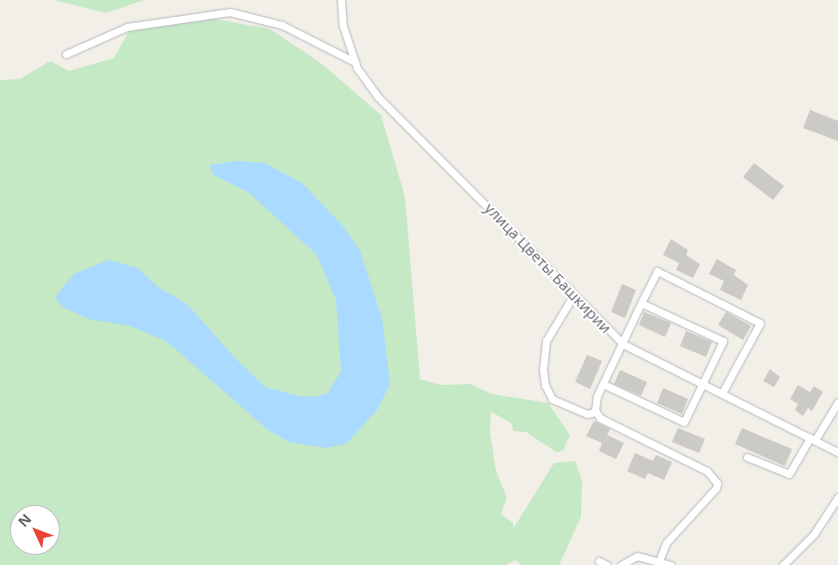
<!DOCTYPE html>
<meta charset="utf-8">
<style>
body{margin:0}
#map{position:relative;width:838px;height:565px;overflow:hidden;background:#f1efe8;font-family:"Open Sans",sans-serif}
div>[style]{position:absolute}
.green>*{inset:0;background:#c5e8c5}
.water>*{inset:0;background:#aadaff}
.building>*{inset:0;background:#cccac5}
.roads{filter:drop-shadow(0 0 1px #b5b8bc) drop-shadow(0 0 1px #b5b8bc)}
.minor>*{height:7px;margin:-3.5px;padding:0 3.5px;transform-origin:3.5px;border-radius:3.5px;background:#fff}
span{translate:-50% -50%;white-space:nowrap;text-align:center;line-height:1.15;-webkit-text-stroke:4px #fff;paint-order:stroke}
.street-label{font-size:15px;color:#5f6368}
.north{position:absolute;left:10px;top:505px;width:50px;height:50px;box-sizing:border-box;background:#fff;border:1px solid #bfc1c3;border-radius:50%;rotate:313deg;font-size:14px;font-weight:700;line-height:20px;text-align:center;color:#5f6368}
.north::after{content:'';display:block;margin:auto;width:18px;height:22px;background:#ea4335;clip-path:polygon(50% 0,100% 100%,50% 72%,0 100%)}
</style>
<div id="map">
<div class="green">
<div style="clip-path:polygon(54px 0,144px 0,106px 13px)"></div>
<div style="clip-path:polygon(evenodd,194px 15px,270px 29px,322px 64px,381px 115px,405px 197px,420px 379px,441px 385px,470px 384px,492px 394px,548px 403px,570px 435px,563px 451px,556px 452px,526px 432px,514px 431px,510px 422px,491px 412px,490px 432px,496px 471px,507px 498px,501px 514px,513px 523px,513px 529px,554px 463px,575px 461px,582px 480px,581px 517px,559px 565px,521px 565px,516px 560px,505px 565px,0 565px,0 80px,20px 79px,50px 61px,69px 71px,114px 58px,129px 31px,194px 15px,20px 515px,50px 515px,50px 545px,20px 545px,20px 515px)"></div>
</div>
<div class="water">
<div style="clip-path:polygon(236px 161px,264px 163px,302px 183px,342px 225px,360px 251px,382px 318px,390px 384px,377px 410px,347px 443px,326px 448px,289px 442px,268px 430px,166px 341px,130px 326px,89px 319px,62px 307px,55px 297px,74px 274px,108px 260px,138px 268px,159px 288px,187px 304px,235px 358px,265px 387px,298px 396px,314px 397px,328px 393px,341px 371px,336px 300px,317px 255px,248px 192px,212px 174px,210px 165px)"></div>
</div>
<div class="building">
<div style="clip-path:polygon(810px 110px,838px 121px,838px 141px,803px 128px)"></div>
<div style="clip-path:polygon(754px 163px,784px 186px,773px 200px,743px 177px)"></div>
<div style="clip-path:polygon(671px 239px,688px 250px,686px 255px,700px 264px,693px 278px,676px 270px,679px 263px,663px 255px)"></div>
<div style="clip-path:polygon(717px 259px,736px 270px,734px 275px,748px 285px,741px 300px,720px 290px,724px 281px,709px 274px)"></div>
<div style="clip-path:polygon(622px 284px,636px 290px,625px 318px,611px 312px)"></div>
<div style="clip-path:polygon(644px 312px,671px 323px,665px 337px,639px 325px)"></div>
<div style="clip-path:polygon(726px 312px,751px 326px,743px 340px,718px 325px)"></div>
<div style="clip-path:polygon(686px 331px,712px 342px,706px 357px,680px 346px)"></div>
<div style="clip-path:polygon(587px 355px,602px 361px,590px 389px,575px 382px)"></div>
<div style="clip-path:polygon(770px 369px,780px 377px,774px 387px,763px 381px)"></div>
<div style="clip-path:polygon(620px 370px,647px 382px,641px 396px,614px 384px)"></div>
<div style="clip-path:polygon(798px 385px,810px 392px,814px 386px,823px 392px,812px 411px,808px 408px,803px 416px,795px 410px,798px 404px,790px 399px)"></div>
<div style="clip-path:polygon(663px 388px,688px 399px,682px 414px,657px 403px)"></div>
<div style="clip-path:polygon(594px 421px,610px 429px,607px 435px,624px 443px,616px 459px,599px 451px,602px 443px,586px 436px)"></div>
<div style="clip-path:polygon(678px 428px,705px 439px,699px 453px,672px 442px)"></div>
<div style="clip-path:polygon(742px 428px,792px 449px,785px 466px,735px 444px)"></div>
<div style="clip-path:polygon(635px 453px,653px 461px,656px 455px,672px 462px,664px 480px,648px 473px,645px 479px,627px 471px)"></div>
</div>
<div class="roads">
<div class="minor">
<div style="left:341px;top:0;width:26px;rotate:86deg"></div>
<div style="left:343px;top:26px;width:44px;rotate:71.6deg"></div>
<div style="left:357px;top:68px;width:34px;rotate:54deg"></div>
<div style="left:377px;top:96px;width:349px;rotate:45.2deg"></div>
<div style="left:623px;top:344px;width:241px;rotate:26.7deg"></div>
<div style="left:66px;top:54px;width:67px;rotate:-23.9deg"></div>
<div style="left:127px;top:27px;width:104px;rotate:-8.3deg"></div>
<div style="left:230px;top:12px;width:54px;rotate:14deg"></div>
<div style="left:282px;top:25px;width:82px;rotate:26.9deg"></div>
<div style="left:573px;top:296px;width:52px;rotate:121deg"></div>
<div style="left:546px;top:341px;width:28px;rotate:96deg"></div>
<div style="left:543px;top:369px;width:16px;rotate:83deg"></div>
<div style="left:545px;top:385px;width:16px;rotate:63deg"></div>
<div style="left:552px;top:399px;width:38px;rotate:23deg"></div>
<div style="left:587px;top:414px;width:9px;rotate:-13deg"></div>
<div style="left:641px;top:303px;width:36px;rotate:-63deg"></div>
<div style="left:657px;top:271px;width:115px;rotate:26.8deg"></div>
<div style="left:760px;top:323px;width:80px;rotate:118.5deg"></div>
<div style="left:603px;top:384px;width:89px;rotate:25.1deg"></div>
<div style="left:684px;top:422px;width:90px;rotate:-64.3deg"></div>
<div style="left:723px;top:341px;width:90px;rotate:-155.1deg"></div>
<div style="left:641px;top:303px;width:103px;rotate:115.3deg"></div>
<div style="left:597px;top:396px;width:14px;rotate:98deg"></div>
<div style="left:595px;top:410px;width:9px;rotate:58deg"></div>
<div style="left:600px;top:418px;width:119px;rotate:26.4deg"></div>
<div style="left:707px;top:471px;width:16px;rotate:50deg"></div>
<div style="left:717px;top:483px;width:5px;rotate:101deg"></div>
<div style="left:716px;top:488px;width:74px;rotate:132.3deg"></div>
<div style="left:666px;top:543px;width:19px;rotate:111deg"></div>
<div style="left:815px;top:440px;width:44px;rotate:-58.8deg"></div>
<div style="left:747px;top:457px;width:45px;rotate:22deg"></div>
<div style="left:789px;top:474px;width:42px;rotate:-59.7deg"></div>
<div style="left:599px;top:561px;width:9px;rotate:27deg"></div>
<div style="left:621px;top:565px;width:18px;rotate:-29deg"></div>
<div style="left:637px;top:556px;width:35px;rotate:15deg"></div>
<div style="left:783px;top:565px;width:44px;rotate:-45deg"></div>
<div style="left:814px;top:534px;width:44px;rotate:-57deg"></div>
</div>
</div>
<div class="street-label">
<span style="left:548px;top:268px;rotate:46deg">улица Цветы Башкирии</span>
</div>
<div class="north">N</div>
</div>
